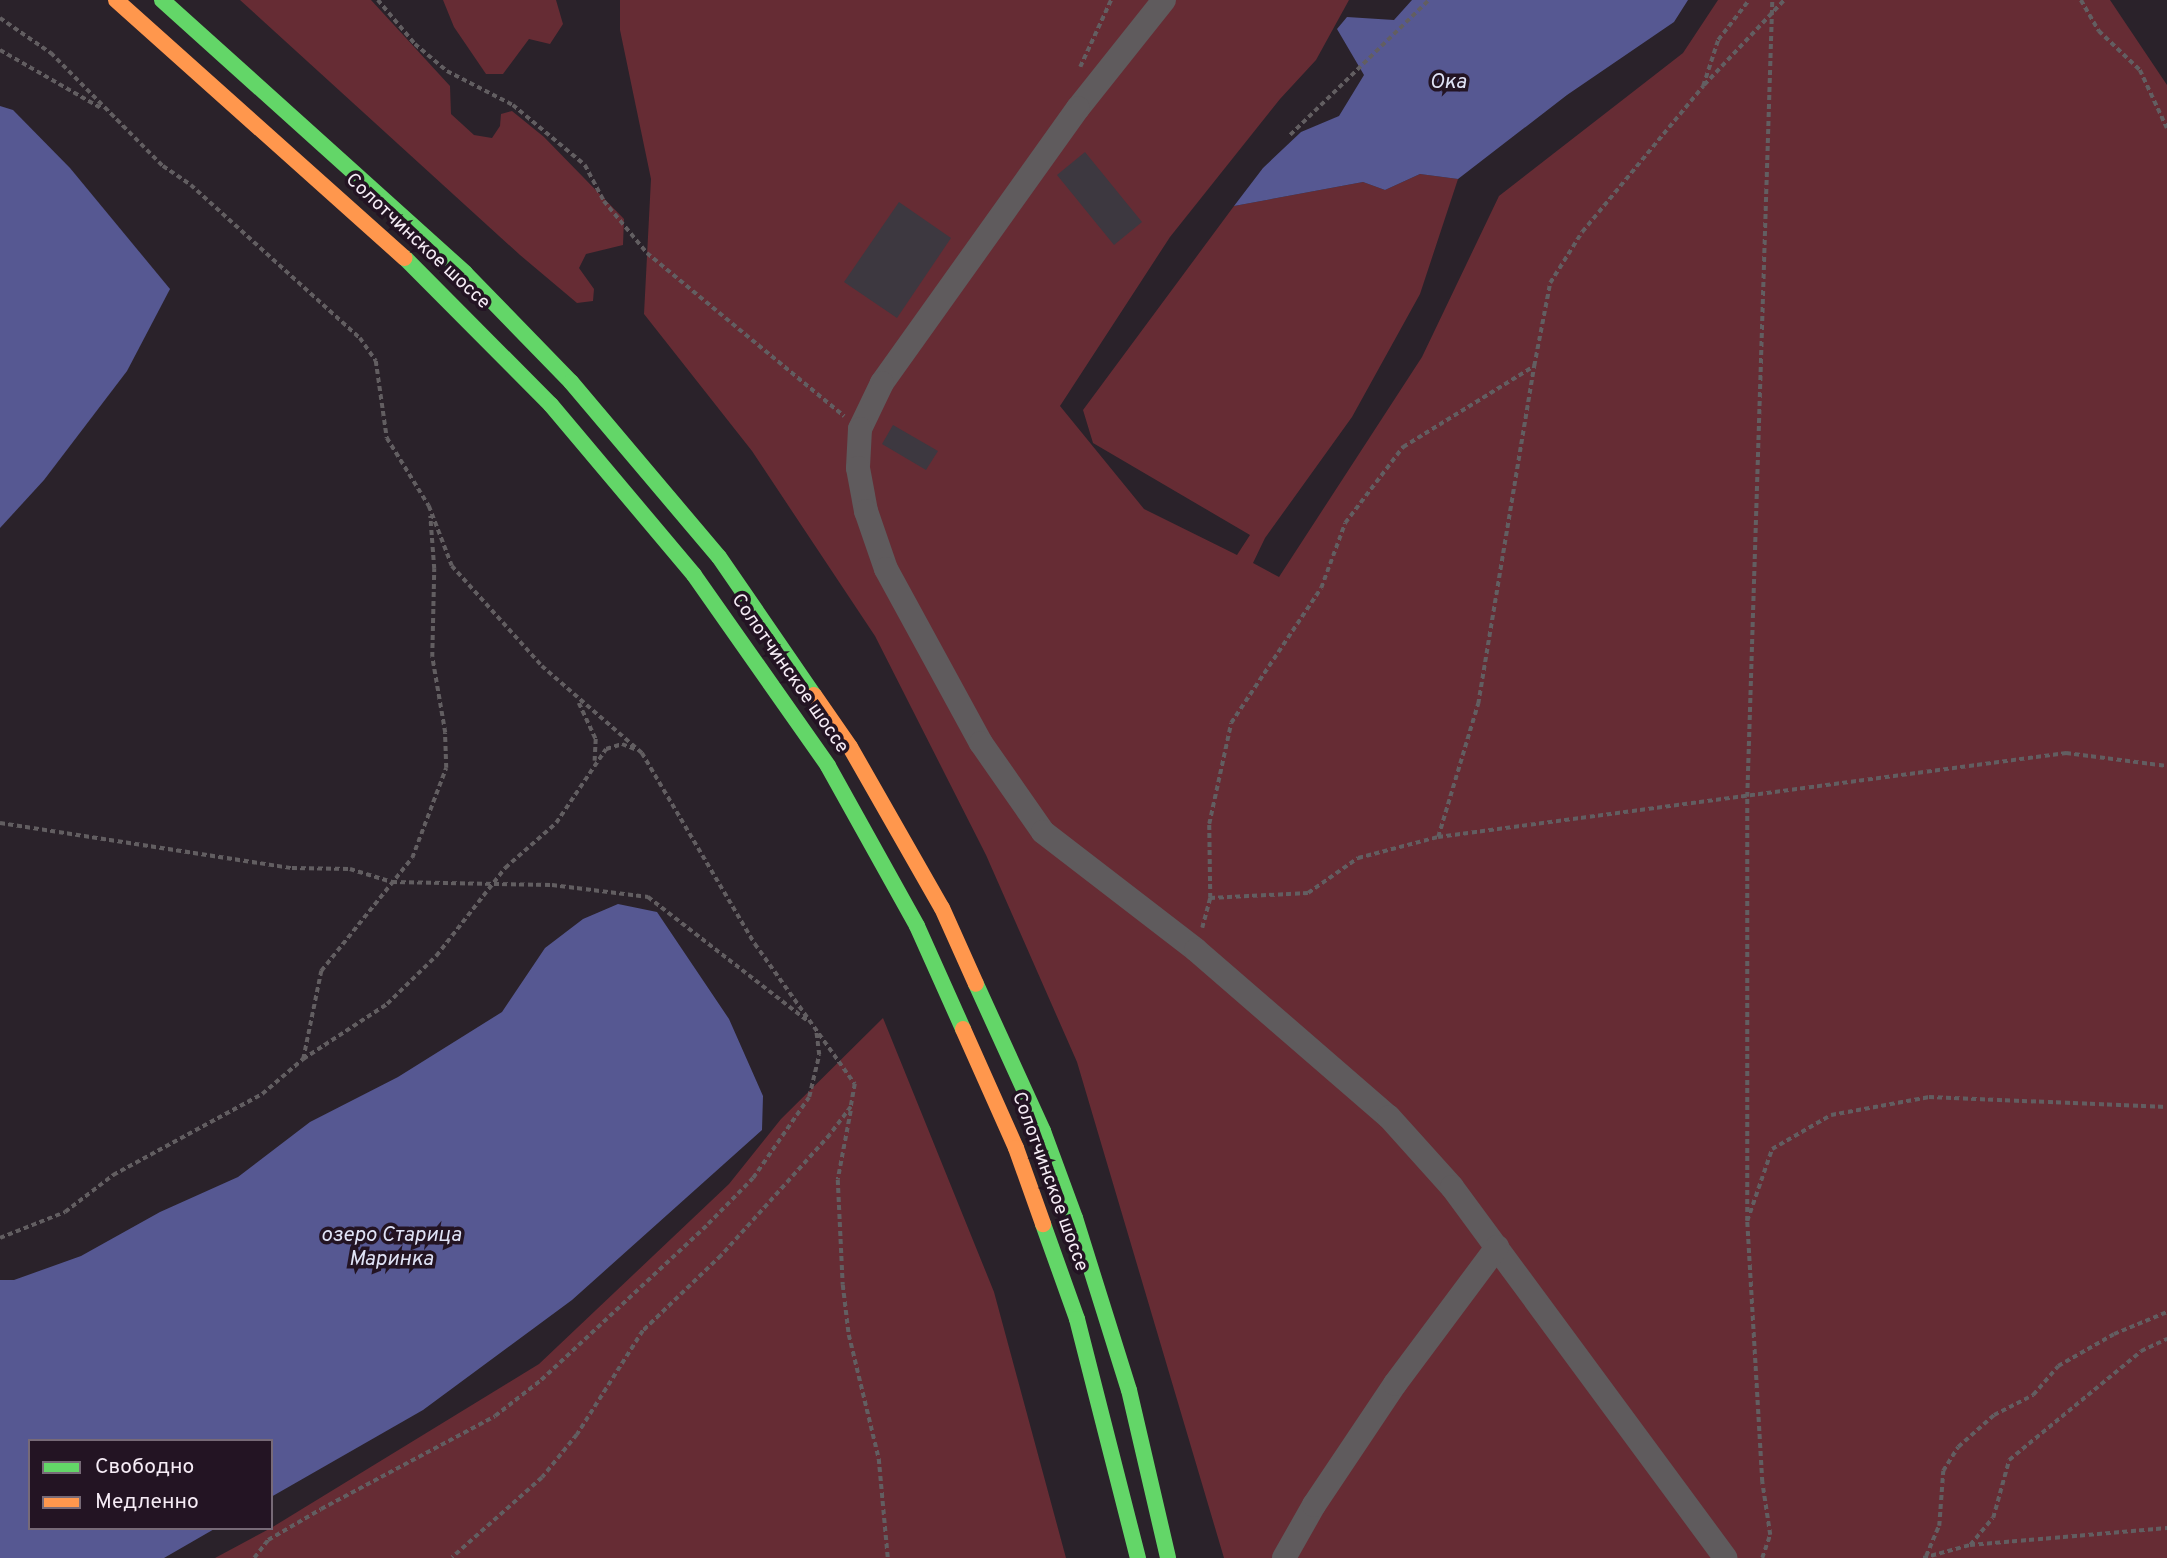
<!DOCTYPE html>
<meta charset="utf-8">
<style>
body{margin:0}
#map{position:relative;width:2167px;height:1558px;overflow:hidden;background:#2a222a;font-family:Overpass,sans-serif}
div>[style]{position:absolute}
.green>*{inset:0;background:#662c34}
.water>*{inset:0;background:#565892}
.building>*{inset:0;background:#3d3840}
.path>*{height:3.5px;margin-top:-1.75px;transform-origin:0;background:repeating-linear-gradient(90deg,#625e61 0 5px,transparent 0 8.5px)}
.street>*{height:24px;margin:-12px;padding:0 12px;transform-origin:12px;border-radius:12px;background:#5f5b5d}
.fast>*{height:16px;margin:-8px;padding:0 8px;transform-origin:8px;border-radius:8px;background:#63d668}
.slow>*{height:16px;margin:-8px;padding:0 8px;transform-origin:8px;border-radius:8px;background:#ff974d}
span{translate:-50% -50%;white-space:nowrap;text-align:center;line-height:1.15;-webkit-text-stroke:7px #231423;paint-order:stroke}
.street-label{font-size:19px;color:#f6ecf6}
.water-label{font-size:21px;color:#e0e3f6;font-style:italic}
.legend{position:absolute;left:28px;top:1439px;width:245px;height:91px;box-sizing:border-box;background:#231423;border:2px solid #776a77;margin:0;padding:9px 12px;list-style:none;font-size:21px;color:#f6ecf6}
.legend li{display:flex;align-items:center;gap:14px;height:35px}
.legend b{width:35px;border:2px solid #776a77}
</style>
<div id="map">
<div class="green">
<div style="clip-path:polygon(240px 0,371px 0,450px 86px,451px 114px,474px 135px,492px 138px,500px 126px,501px 114px,512px 111px,544px 137px,624px 219px,623px 245px,586px 254px,579px 268px,594px 289px,593px 301px,577px 303px,520px 255px)"></div>
<div style="clip-path:polygon(443px 0,556px 0,563px 24px,550px 44px,529px 39px,503px 74px,486px 74px,454px 27px)"></div>
<div style="clip-path:polygon(620px 0,1349px 0,1316px 60px,1280px 99px,1170px 237px,1060px 406px,1144px 509px,1237px 555px,1250px 535px,1093px 443px,1083px 410px,1234px 206px,1363px 182px,1385px 190px,1420px 174px,1458px 179px,1420px 294px,1352px 417px,1265px 538px,1253px 563px,1279px 577px,1422px 357px,1499px 196px,1683px 53px,1718px 0,2110px 0,2167px 85px,2167px 1558px,1224px 1558px,1077px 1062px,986px 855px,875px 636px,752px 451px,644px 314px,651px 179px,620px 30px)"></div>
<div style="clip-path:polygon(883px 1018px,994px 1292px,1066px 1558px,215px 1558px,271px 1528px,539px 1364px,729px 1184px,781px 1119px)"></div>
</div>
<div class="water">
<div style="clip-path:polygon(1412px 0,1688px 0,1674px 22px,1567px 95px,1458px 179px,1420px 174px,1385px 190px,1363px 182px,1234px 206px,1263px 168px,1301px 132px,1339px 116px,1364px 75px,1337px 29px,1347px 17px,1394px 20px)"></div>
<div style="clip-path:polygon(0 106px,13px 110px,70px 168px,170px 289px,127px 371px,44px 480px,0 528px)"></div>
<div style="clip-path:polygon(618px 904px,657px 912px,729px 1019px,763px 1096px,762px 1130px,572px 1300px,423px 1410px,271px 1497px,271px 1441px,30px 1441px,30px 1528px,216px 1528px,164px 1558px,0 1558px,0 1280px,14px 1280px,81px 1256px,160px 1212px,238px 1177px,310px 1122px,398px 1077px,502px 1012px,545px 948px,583px 919px)"></div>
</div>
<div class="building">
<div style="clip-path:polygon(1085px 152px,1142px 222px,1114px 245px,1057px 175px)"></div>
<div style="clip-path:polygon(899px 202px,951px 238px,897px 318px,844px 282px)"></div>
<div style="clip-path:polygon(893px 425px,938px 451px,926px 470px,882px 444px)"></div>
</div>
<div class="path">
<div style="left:378px;top:0;width:57px;rotate:49.9deg"></div>
<div style="left:415px;top:44px;width:42px;rotate:40.2deg"></div>
<div style="left:447px;top:71px;width:74px;rotate:27.3deg"></div>
<div style="left:513px;top:105px;width:94px;rotate:39.8deg"></div>
<div style="left:585px;top:165px;width:41px;rotate:62.2deg"></div>
<div style="left:604px;top:201px;width:67px;rotate:50.4deg"></div>
<div style="left:647px;top:253px;width:256px;rotate:39.6deg"></div>
<div style="left:2081px;top:0;width:36px;rotate:60deg"></div>
<div style="left:2099px;top:31px;width:57px;rotate:43.6deg"></div>
<div style="left:2140px;top:70px;width:64px;rotate:65deg"></div>
<div style="left:0;top:18px;width:62px;rotate:34.5deg"></div>
<div style="left:51px;top:53px;width:159px;rotate:45.3deg"></div>
<div style="left:163px;top:166px;width:34px;rotate:34deg"></div>
<div style="left:191px;top:185px;width:228px;rotate:42.2deg"></div>
<div style="left:360px;top:338px;width:28px;rotate:55deg"></div>
<div style="left:376px;top:361px;width:78px;rotate:81.9deg"></div>
<div style="left:387px;top:438px;width:80px;rotate:58.3deg"></div>
<div style="left:429px;top:506px;width:64px;rotate:69deg"></div>
<div style="left:452px;top:566px;width:135px;rotate:48deg"></div>
<div style="left:542px;top:666px;width:133px;rotate:41deg"></div>
<div style="left:642px;top:753px;width:222px;rotate:59.4deg"></div>
<div style="left:755px;top:944px;width:172px;rotate:54.5deg"></div>
<div style="left:855px;top:1084px;width:23px;rotate:100deg"></div>
<div style="left:851px;top:1107px;width:35px;rotate:127deg"></div>
<div style="left:830px;top:1135px;width:163px;rotate:132deg"></div>
<div style="left:721px;top:1256px;width:108px;rotate:136.1deg"></div>
<div style="left:643px;top:1331px;width:123px;rotate:122.4deg"></div>
<div style="left:577px;top:1435px;width:55px;rotate:129.1deg"></div>
<div style="left:542px;top:1478px;width:120px;rotate:138.4deg"></div>
<div style="left:0;top:50px;width:116px;rotate:29.9deg"></div>
<div style="left:1080px;top:67px;width:74px;rotate:-65.2deg"></div>
<div style="left:1704px;top:85px;width:117px;rotate:-46.7deg"></div>
<div style="left:1290px;top:135px;width:194px;rotate:-44.2deg"></div>
<div style="left:579px;top:703px;width:40px;rotate:65deg"></div>
<div style="left:596px;top:739px;width:22px;rotate:93deg"></div>
<div style="left:0;top:823px;width:295px;rotate:8.8deg"></div>
<div style="left:292px;top:868px;width:58px;rotate:1deg"></div>
<div style="left:350px;top:869px;width:44px;rotate:17.2deg"></div>
<div style="left:392px;top:882px;width:160px;rotate:1.1deg"></div>
<div style="left:552px;top:885px;width:97px;rotate:7.1deg"></div>
<div style="left:648px;top:897px;width:204px;rotate:37.8deg"></div>
<div style="left:1438px;top:837px;width:634px;rotate:-7.62deg"></div>
<div style="left:2066px;top:753px;width:102px;rotate:7.3deg"></div>
<div style="left:1210px;top:898px;width:98px;rotate:-2.9deg"></div>
<div style="left:1308px;top:893px;width:61px;rotate:-35deg"></div>
<div style="left:1358px;top:858px;width:83px;rotate:-14.7deg"></div>
<div style="left:1438px;top:837px;width:139px;rotate:-73.3deg"></div>
<div style="left:1478px;top:704px;width:343px;rotate:-80.6deg"></div>
<div style="left:1202px;top:928px;width:31px;rotate:-75deg"></div>
<div style="left:1210px;top:898px;width:74px;rotate:-90.8deg"></div>
<div style="left:1209px;top:824px;width:103px;rotate:-77.7deg"></div>
<div style="left:1231px;top:723px;width:162px;rotate:-56.3deg"></div>
<div style="left:1321px;top:588px;width:69px;rotate:-69.7deg"></div>
<div style="left:1345px;top:523px;width:96px;rotate:-52.7deg"></div>
<div style="left:1403px;top:447px;width:154px;rotate:-31.7deg"></div>
<div style="left:1534px;top:366px;width:85px;rotate:-79.1deg"></div>
<div style="left:1550px;top:283px;width:60px;rotate:-57.9deg"></div>
<div style="left:1582px;top:232px;width:190px;rotate:-50.3deg"></div>
<div style="left:1703px;top:86px;width:48px;rotate:-71.9deg"></div>
<div style="left:1718px;top:40px;width:51px;rotate:-52.2deg"></div>
<div style="left:303px;top:1059px;width:90px;rotate:-78.4deg"></div>
<div style="left:321px;top:971px;width:145px;rotate:-51.2deg"></div>
<div style="left:412px;top:858px;width:96px;rotate:-69.3deg"></div>
<div style="left:446px;top:768px;width:35px;rotate:-92deg"></div>
<div style="left:445px;top:733px;width:77px;rotate:-99.7deg"></div>
<div style="left:432px;top:657px;width:88px;rotate:-88.7deg"></div>
<div style="left:434px;top:569px;width:53px;rotate:-94.3deg"></div>
<div style="left:851px;top:1111px;width:70px;rotate:100.7deg"></div>
<div style="left:838px;top:1180px;width:105px;rotate:87.3deg"></div>
<div style="left:843px;top:1285px;width:50px;rotate:83.2deg"></div>
<div style="left:849px;top:1335px;width:128px;rotate:76.4deg"></div>
<div style="left:879px;top:1459px;width:99px;rotate:84.8deg"></div>
<div style="left:1747px;top:1221px;width:424px;rotate:-90deg"></div>
<div style="left:1747px;top:797px;width:797px;rotate:-88.2deg"></div>
<div style="left:0;top:1238px;width:70px;rotate:-21.8deg"></div>
<div style="left:65px;top:1212px;width:61px;rotate:-37.6deg"></div>
<div style="left:113px;top:1175px;width:170px;rotate:-28.5deg"></div>
<div style="left:262px;top:1094px;width:54px;rotate:-40.5deg"></div>
<div style="left:303px;top:1059px;width:100px;rotate:-33.2deg"></div>
<div style="left:387px;top:1004px;width:69px;rotate:-44.4deg"></div>
<div style="left:436px;top:956px;width:112px;rotate:-51.9deg"></div>
<div style="left:505px;top:868px;width:68px;rotate:-41.4deg"></div>
<div style="left:556px;top:823px;width:89px;rotate:-56deg"></div>
<div style="left:606px;top:749px;width:17px;rotate:-17deg"></div>
<div style="left:622px;top:744px;width:16px;rotate:22deg"></div>
<div style="left:1970px;top:1545px;width:198px;rotate:-4.9deg"></div>
<div style="left:1926px;top:1556px;width:33px;rotate:-67deg"></div>
<div style="left:1939px;top:1526px;width:55px;rotate:-85.8deg"></div>
<div style="left:1943px;top:1471px;width:28px;rotate:-58deg"></div>
<div style="left:1958px;top:1447px;width:48px;rotate:-41.6deg"></div>
<div style="left:1994px;top:1415px;width:44px;rotate:-27.1deg"></div>
<div style="left:2033px;top:1395px;width:38px;rotate:-49deg"></div>
<div style="left:2058px;top:1366px;width:64px;rotate:-29.7deg"></div>
<div style="left:2114px;top:1334px;width:57px;rotate:-22.5deg"></div>
<div style="left:254px;top:1558px;width:23px;rotate:-52deg"></div>
<div style="left:268px;top:1540px;width:61px;rotate:-30.3deg"></div>
<div style="left:321px;top:1509px;width:197px;rotate:-28.1deg"></div>
<div style="left:495px;top:1416px;width:58px;rotate:-38deg"></div>
<div style="left:541px;top:1380px;width:229px;rotate:-43deg"></div>
<div style="left:708px;top:1224px;width:64px;rotate:-45.6deg"></div>
<div style="left:753px;top:1178px;width:98px;rotate:-55.3deg"></div>
<div style="left:809px;top:1097px;width:43px;rotate:-76.6deg"></div>
<div style="left:819px;top:1055px;width:24px;rotate:-97deg"></div>
<div style="left:1762px;top:1558px;width:24px;rotate:-71deg"></div>
<div style="left:1770px;top:1535px;width:54px;rotate:-98.6deg"></div>
<div style="left:1762px;top:1482px;width:261px;rotate:-93.3deg"></div>
<div style="left:1747px;top:1221px;width:76px;rotate:-70.9deg"></div>
<div style="left:1772px;top:1149px;width:68px;rotate:-30deg"></div>
<div style="left:1831px;top:1115px;width:100px;rotate:-10.4deg"></div>
<div style="left:1929px;top:1097px;width:238px;rotate:2.4deg"></div>
<div style="left:1923px;top:1558px;width:49px;rotate:-15.5deg"></div>
<div style="left:1970px;top:1545px;width:35px;rotate:-50deg"></div>
<div style="left:1993px;top:1518px;width:60px;rotate:-74.6deg"></div>
<div style="left:2009px;top:1460px;width:171px;rotate:-39.5deg"></div>
<div style="left:2141px;top:1351px;width:29px;rotate:-25deg"></div>
</div>
<div class="street">
<div style="left:1164px;top:0;width:138px;rotate:128.5deg"></div>
<div style="left:1078px;top:108px;width:338px;rotate:125.5deg"></div>
<div style="left:882px;top:383px;width:51px;rotate:115.6deg"></div>
<div style="left:860px;top:429px;width:39px;rotate:93deg"></div>
<div style="left:858px;top:468px;width:44px;rotate:79.5deg"></div>
<div style="left:866px;top:511px;width:61px;rotate:71deg"></div>
<div style="left:886px;top:569px;width:198px;rotate:61.4deg"></div>
<div style="left:981px;top:743px;width:108px;rotate:55.1deg"></div>
<div style="left:1043px;top:832px;width:193px;rotate:37.6deg"></div>
<div style="left:1196px;top:950px;width:255px;rotate:40.9deg"></div>
<div style="left:1389px;top:1117px;width:94px;rotate:48deg"></div>
<div style="left:1452px;top:1187px;width:461px;rotate:53.6deg"></div>
<div style="left:1284px;top:1558px;width:61px;rotate:-60.5deg"></div>
<div style="left:1314px;top:1505px;width:146px;rotate:-56.2deg"></div>
<div style="left:1395px;top:1384px;width:171px;rotate:-53.3deg"></div>
</div>
<div class="fast">
<div style="left:162px;top:0;width:408px;rotate:42deg"></div>
<div style="left:465px;top:273px;width:152px;rotate:45.8deg"></div>
<div style="left:571px;top:382px;width:229px;rotate:49.8deg"></div>
<div style="left:719px;top:557px;width:168px;rotate:55.5deg"></div>
<div style="left:405px;top:258px;width:207px;rotate:45.2deg"></div>
<div style="left:551px;top:405px;width:222px;rotate:49.9deg"></div>
<div style="left:694px;top:575px;width:233px;rotate:54.9deg"></div>
<div style="left:828px;top:766px;width:183px;rotate:60.9deg"></div>
<div style="left:917px;top:926px;width:113px;rotate:65.9deg"></div>
<div style="left:976px;top:984px;width:162px;rotate:65.5deg"></div>
<div style="left:1043px;top:1131px;width:93px;rotate:69.8deg"></div>
<div style="left:1075px;top:1218px;width:180px;rotate:72.6deg"></div>
<div style="left:1129px;top:1390px;width:172px;rotate:76.9deg"></div>
<div style="left:1043px;top:1224px;width:101px;rotate:70.3deg"></div>
<div style="left:1077px;top:1319px;width:247px;rotate:75.7deg"></div>
</div>
<div class="slow">
<div style="left:116px;top:0;width:387px;rotate:41.8deg"></div>
<div style="left:814px;top:695px;width:63px;rotate:55.3deg"></div>
<div style="left:850px;top:747px;width:185px;rotate:60.3deg"></div>
<div style="left:942px;top:908px;width:83px;rotate:65.9deg"></div>
<div style="left:963px;top:1029px;width:130px;rotate:66deg"></div>
<div style="left:1016px;top:1148px;width:81px;rotate:70.4deg"></div>
</div>
<div class="street-label">
<span style="left:417px;top:242px;rotate:43deg">Солотчинское шоссе</span>
<span style="left:789px;top:674px;rotate:55deg">Солотчинское шоссе</span>
<span style="left:1049px;top:1182px;rotate:70deg">Солотчинское шоссе</span>
</div>
<div class="water-label">
<span style="left:1448px;top:83px">Ока</span>
<span style="left:391px;top:1248px">озеро Старица<br>Маринка</span>
</div>
<ul class="legend">
<li><b style="height:9px;background:#63d668"></b>Свободно</li>
<li><b style="height:9px;background:#ff974d"></b>Медленно</li>
</ul>
</div>
